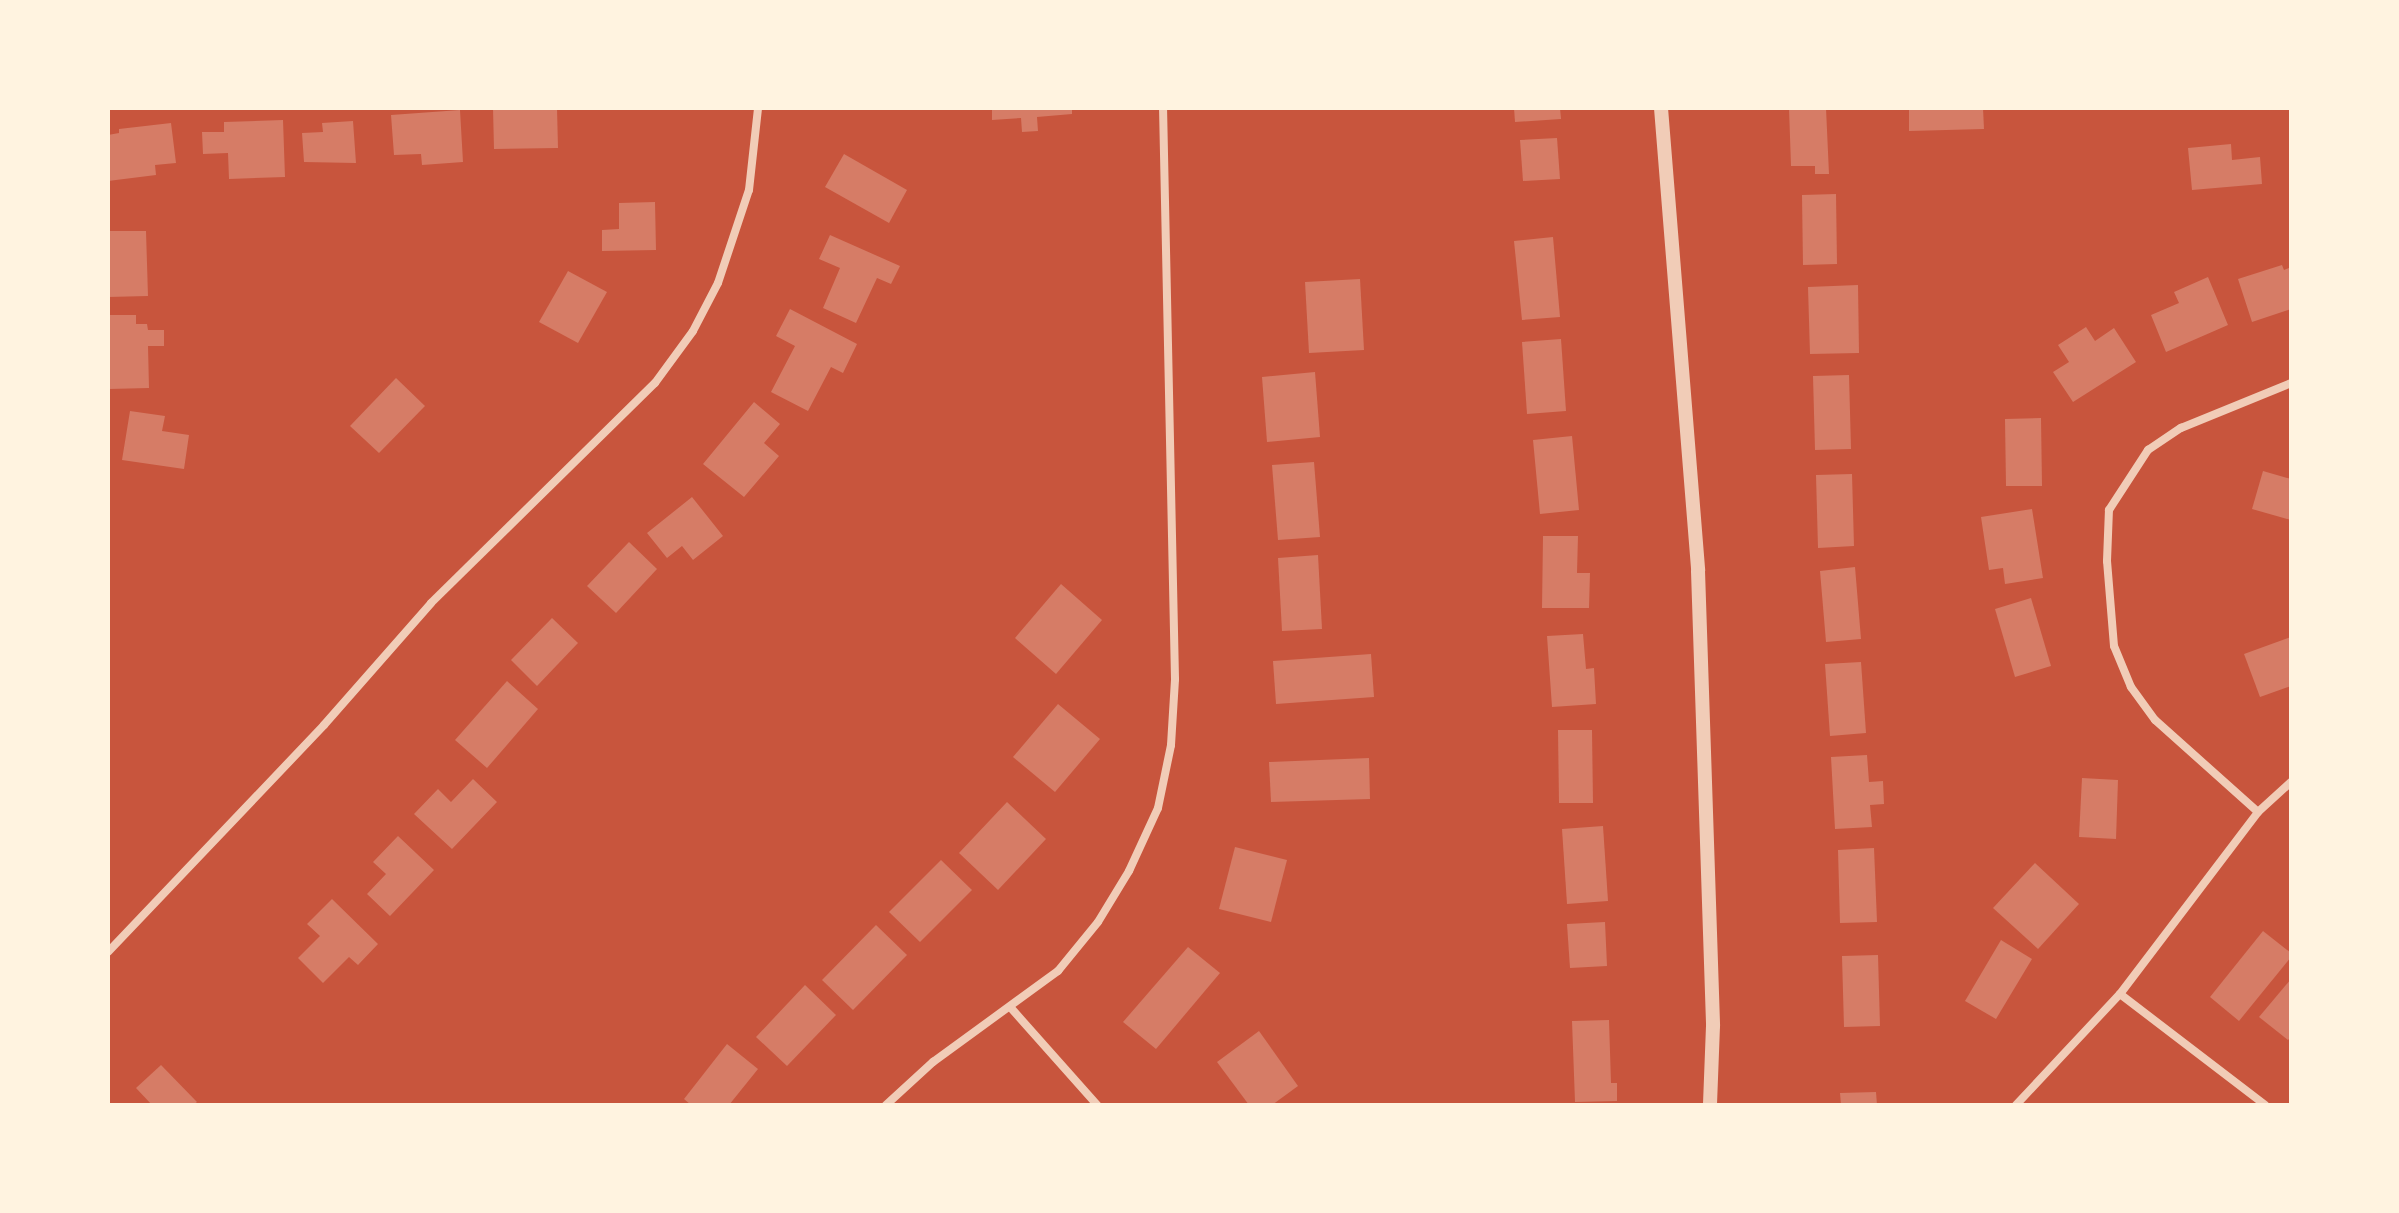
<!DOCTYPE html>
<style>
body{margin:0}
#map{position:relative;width:2399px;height:1213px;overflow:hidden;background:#c8553d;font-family:"Noto Serif",serif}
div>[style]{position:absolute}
.building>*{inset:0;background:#d67c66}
.minor>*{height:8px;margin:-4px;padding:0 4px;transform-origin:4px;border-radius:4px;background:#f1ccb7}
.tertiary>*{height:14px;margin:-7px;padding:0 7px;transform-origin:7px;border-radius:7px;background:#f1ccb7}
span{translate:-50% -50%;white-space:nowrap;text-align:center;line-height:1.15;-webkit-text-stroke:7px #fff3e0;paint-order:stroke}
.frame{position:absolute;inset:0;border:110px solid #fff3e0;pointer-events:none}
</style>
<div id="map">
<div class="building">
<div style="clip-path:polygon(493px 108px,557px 108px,558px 148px,494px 149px)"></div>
<div style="clip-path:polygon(992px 108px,1072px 108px,1072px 114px,1037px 117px,1038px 131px,1022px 132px,1021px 118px,992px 120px)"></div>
<div style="clip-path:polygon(1514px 108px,1560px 108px,1561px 119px,1515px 122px)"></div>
<div style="clip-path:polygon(1789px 108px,1826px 108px,1829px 174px,1815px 174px,1815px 166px,1791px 166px)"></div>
<div style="clip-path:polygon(1909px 108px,1983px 108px,1984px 129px,1909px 131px)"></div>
<div style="clip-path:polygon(460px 110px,463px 162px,422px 165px,421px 154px,394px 155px,391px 115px)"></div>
<div style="clip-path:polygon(283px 120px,285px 177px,229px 179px,228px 153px,203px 154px,202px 132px,224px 132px,224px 122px)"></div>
<div style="clip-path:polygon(353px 121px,356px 163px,304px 162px,302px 133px,323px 132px,322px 123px)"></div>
<div style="clip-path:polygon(171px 123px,176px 163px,155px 165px,156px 175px,108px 181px,108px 135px,119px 133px,119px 129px)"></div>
<div style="clip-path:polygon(1557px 138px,1560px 179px,1523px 181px,1520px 140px)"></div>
<div style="clip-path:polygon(2231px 144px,2232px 160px,2260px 157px,2262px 184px,2192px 190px,2188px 148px)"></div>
<div style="clip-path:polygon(844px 154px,907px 190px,889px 223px,825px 187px)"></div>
<div style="clip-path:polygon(1836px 194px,1837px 264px,1803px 265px,1802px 195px)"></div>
<div style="clip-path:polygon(655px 202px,656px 250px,602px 251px,602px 230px,619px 229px,619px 203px)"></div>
<div style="clip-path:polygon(108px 231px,146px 231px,148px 296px,108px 297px)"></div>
<div style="clip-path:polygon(830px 235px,900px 266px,891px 284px,877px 278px,856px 323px,823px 308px,840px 268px,819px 259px)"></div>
<div style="clip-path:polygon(1553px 237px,1560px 317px,1522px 320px,1514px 241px)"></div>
<div style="clip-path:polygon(2282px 265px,2284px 270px,2291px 267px,2291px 309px,2252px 322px,2238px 279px)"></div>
<div style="clip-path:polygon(568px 271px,607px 292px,578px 343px,539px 322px)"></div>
<div style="clip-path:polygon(2208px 277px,2228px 325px,2166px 352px,2151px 315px,2179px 303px,2174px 292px)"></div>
<div style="clip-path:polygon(1360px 279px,1364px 350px,1309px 353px,1305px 282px)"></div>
<div style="clip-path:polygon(1858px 285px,1859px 353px,1810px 354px,1808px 287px)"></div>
<div style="clip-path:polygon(790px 309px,857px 344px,843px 373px,831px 367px,808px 411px,771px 392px,795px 346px,776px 336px)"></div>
<div style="clip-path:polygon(108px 315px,136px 315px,136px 324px,147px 324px,148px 330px,164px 330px,164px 346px,148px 346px,149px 388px,109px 389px)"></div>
<div style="clip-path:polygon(2086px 327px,2095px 341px,2114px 328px,2136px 362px,2073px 402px,2053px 372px,2069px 362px,2058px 345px)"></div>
<div style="clip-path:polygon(1561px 339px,1566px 411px,1527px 414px,1522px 342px)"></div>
<div style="clip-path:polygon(1315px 372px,1320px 437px,1267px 442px,1262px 377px)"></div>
<div style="clip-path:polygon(1849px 375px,1851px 449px,1815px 450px,1813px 376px)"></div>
<div style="clip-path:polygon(396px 378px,425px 406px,379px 453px,350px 426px)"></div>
<div style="clip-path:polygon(754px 402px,780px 424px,764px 443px,779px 456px,744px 497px,703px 464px)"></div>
<div style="clip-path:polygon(130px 411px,165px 416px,162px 431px,189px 435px,184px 469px,122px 460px)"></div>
<div style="clip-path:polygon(2041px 418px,2042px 486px,2006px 486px,2005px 419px)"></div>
<div style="clip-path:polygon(1572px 436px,1579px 510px,1540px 514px,1533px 440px)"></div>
<div style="clip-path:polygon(1314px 462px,1320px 537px,1278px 540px,1272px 465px)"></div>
<div style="clip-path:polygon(2263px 471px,2291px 479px,2291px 520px,2252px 509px)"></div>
<div style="clip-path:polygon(1852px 474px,1854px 546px,1818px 548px,1816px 475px)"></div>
<div style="clip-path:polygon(692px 497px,723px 536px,693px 560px,682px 546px,667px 558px,647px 533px)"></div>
<div style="clip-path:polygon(2032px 509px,2043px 578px,2005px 584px,2003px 568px,1989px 570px,1981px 517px)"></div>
<div style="clip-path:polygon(1543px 536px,1578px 536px,1577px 573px,1590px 573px,1589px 608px,1542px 608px)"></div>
<div style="clip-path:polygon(629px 542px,657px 569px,616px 613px,587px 586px)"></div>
<div style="clip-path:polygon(1318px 555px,1322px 629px,1282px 631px,1278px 558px)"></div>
<div style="clip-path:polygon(1855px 567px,1861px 639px,1826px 642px,1820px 571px)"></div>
<div style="clip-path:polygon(1061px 584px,1102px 620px,1056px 674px,1015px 638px)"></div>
<div style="clip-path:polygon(2031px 598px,2051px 666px,2015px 677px,1995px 609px)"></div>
<div style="clip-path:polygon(552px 618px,578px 643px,537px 686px,511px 660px)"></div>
<div style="clip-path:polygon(1583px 634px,1586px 669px,1594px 668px,1596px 704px,1552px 707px,1547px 636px)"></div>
<div style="clip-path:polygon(2291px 637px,2291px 686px,2260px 697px,2244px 654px)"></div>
<div style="clip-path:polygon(1371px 654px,1374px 697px,1276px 704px,1273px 661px)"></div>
<div style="clip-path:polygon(1861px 662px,1866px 733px,1830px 736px,1825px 664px)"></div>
<div style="clip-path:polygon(507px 681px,538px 709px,487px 768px,455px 740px)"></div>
<div style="clip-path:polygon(1058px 704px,1100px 739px,1055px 792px,1013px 757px)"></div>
<div style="clip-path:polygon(1558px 730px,1592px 730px,1593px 803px,1559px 803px)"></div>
<div style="clip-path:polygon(1867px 755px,1869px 782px,1883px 781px,1884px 804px,1870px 805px,1872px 827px,1835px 829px,1831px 757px)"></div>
<div style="clip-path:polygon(1369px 758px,1370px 799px,1271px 802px,1269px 762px)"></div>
<div style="clip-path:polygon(2082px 778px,2118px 780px,2116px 839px,2079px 837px)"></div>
<div style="clip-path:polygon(473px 779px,497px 802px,452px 849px,414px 814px,438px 789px,451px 802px)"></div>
<div style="clip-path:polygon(1007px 802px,1046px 839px,998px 890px,959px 853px)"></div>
<div style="clip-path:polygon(1603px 826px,1608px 901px,1567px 904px,1562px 829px)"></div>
<div style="clip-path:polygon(398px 836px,434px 870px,390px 916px,367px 894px,386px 874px,373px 862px)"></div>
<div style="clip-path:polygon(1235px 847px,1287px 860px,1271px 922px,1219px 909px)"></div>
<div style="clip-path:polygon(1874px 848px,1877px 922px,1840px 923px,1838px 850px)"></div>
<div style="clip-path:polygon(941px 860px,972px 890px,920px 942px,889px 912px)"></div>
<div style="clip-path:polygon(2035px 863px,2079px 904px,2038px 949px,1993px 908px)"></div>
<div style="clip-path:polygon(332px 899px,378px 944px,358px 965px,349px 957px,323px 983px,298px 958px,320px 936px,307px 924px)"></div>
<div style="clip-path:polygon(1605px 922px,1607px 966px,1570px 968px,1567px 924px)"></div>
<div style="clip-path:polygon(876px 925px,907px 955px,853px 1010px,822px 980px)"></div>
<div style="clip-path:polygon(2263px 931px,2291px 953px,2291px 957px,2239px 1021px,2210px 997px)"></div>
<div style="clip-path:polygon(2001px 940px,2032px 959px,1996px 1019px,1965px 1001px)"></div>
<div style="clip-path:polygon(1188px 947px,1220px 973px,1156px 1049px,1123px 1022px)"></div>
<div style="clip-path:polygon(1878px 955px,1880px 1026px,1844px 1027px,1842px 956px)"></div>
<div style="clip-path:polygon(2291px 979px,2291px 1037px,2288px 1040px,2259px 1017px)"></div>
<div style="clip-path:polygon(805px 985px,836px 1015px,787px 1066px,756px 1037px)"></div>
<div style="clip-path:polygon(1609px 1020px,1611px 1083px,1617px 1083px,1617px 1101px,1575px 1102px,1572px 1021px)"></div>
<div style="clip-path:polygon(1259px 1031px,1298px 1086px,1272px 1105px,1249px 1105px,1217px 1062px)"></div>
<div style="clip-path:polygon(727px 1044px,758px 1069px,729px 1105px,691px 1105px,684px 1099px)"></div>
<div style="clip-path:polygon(161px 1065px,197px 1102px,193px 1105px,152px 1105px,136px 1088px)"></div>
<div style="clip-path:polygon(1876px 1092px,1877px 1105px,1841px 1105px,1840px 1093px)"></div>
</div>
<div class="minor">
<div style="left:2258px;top:812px;width:138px;rotate:-138.2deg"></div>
<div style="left:2155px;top:720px;width:41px;rotate:-126deg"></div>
<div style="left:2131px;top:687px;width:44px;rotate:-112.5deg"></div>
<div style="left:2114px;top:646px;width:85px;rotate:-94.7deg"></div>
<div style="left:2107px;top:561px;width:51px;rotate:-87.8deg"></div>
<div style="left:2109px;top:510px;width:72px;rotate:-57deg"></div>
<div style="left:2148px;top:450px;width:40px;rotate:-34deg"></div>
<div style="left:2181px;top:428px;width:119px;rotate:-22.2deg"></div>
<div style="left:108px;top:952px;width:313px;rotate:-46.4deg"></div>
<div style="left:324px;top:725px;width:162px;rotate:-48.7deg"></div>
<div style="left:431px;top:603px;width:314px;rotate:-44.5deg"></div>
<div style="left:655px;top:383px;width:64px;rotate:-53.8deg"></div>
<div style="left:693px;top:331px;width:54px;rotate:-62.5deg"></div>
<div style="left:718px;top:283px;width:98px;rotate:-71.6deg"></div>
<div style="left:749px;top:190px;width:82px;rotate:-83.7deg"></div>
<div style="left:2120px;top:994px;width:183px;rotate:37.4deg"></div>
<div style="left:1011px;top:1008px;width:130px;rotate:48.4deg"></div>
<div style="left:886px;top:1105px;width:64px;rotate:-42.5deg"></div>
<div style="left:933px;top:1062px;width:155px;rotate:-36.1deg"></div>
<div style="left:1058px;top:971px;width:63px;rotate:-50.8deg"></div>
<div style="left:1098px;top:922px;width:60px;rotate:-58.7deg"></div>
<div style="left:1129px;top:871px;width:69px;rotate:-65.3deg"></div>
<div style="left:1158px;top:808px;width:64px;rotate:-78.3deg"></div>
<div style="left:1171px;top:745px;width:66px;rotate:-86.5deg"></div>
<div style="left:1175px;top:679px;width:571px;rotate:-91.2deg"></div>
<div style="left:2016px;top:1105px;width:152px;rotate:-46.9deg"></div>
<div style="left:2120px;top:994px;width:228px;rotate:-52.8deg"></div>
<div style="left:2258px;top:812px;width:45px;rotate:-42.3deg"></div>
</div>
<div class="tertiary">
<div style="left:1661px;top:108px;width:464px;rotate:85.4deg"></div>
<div style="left:1698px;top:571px;width:455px;rotate:88.1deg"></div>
<div style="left:1713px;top:1026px;width:79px;rotate:92.2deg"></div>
</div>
<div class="frame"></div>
</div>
